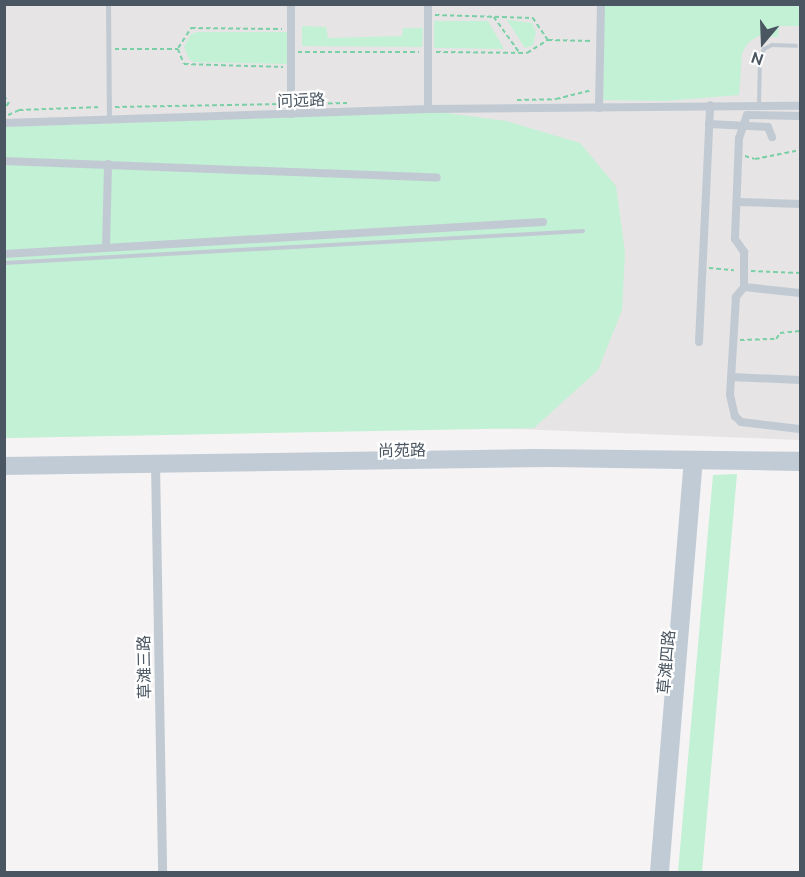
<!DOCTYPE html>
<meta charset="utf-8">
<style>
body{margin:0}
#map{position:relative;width:805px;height:877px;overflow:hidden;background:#f5f3f3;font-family:Ubuntu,"Noto Sans SC",sans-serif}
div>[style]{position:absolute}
.education>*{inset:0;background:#e6e4e5}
.green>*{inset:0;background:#c3f1d5}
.path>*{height:1.5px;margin-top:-0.75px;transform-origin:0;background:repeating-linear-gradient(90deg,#7ad0a6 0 4.5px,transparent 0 7.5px)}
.service>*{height:4px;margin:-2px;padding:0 2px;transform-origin:2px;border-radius:2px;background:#c1cad2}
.pedestrian>*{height:5px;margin:-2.5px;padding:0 2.5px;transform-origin:2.5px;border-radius:2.5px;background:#c1cad2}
.minor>*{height:8px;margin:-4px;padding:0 4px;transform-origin:4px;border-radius:4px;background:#c1cad2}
.tertiary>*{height:9px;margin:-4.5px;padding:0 4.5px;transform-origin:4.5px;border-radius:4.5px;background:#c1cad2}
.secondary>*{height:10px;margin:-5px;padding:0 5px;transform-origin:5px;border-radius:5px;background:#c1cbd6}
span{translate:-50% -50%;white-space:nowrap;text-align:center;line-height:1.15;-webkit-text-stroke:4.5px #fff;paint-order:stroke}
.street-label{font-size:16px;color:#4a5661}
.frame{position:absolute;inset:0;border:6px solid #4a5661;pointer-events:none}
.north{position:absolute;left:733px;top:12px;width:60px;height:60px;-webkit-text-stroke:4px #fff;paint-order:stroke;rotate:199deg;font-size:16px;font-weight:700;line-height:24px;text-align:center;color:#4a5661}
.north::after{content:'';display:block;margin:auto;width:21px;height:27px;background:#4a5661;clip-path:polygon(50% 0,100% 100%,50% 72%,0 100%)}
</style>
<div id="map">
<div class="education">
<div style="clip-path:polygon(4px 5px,800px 5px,800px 440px,488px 428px,5px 438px)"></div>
</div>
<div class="green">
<div style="clip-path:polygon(604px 5px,800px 5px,800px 9px,799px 26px,779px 26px,778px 37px,758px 36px,748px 43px,742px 53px,739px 95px,665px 101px,603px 100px)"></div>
<div style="clip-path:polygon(507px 20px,532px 23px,536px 32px,533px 45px,525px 48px)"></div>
<div style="clip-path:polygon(434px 21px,488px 21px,504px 49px,434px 48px)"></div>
<div style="clip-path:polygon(302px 26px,326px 27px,328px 38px,402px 36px,403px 28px,423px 28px,422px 47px,302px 46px)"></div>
<div style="clip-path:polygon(197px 32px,289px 32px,288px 64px,194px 62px,189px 59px,184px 47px,191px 34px)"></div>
<div style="clip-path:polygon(438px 112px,506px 121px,580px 143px,616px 186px,625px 252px,622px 310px,598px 370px,534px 428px,5px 438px,4px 127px)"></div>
<div style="clip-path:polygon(737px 474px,702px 872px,678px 872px,713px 475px)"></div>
</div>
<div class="path">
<div style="left:435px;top:15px;width:98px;rotate:1.8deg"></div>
<div style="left:533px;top:18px;width:27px;rotate:56deg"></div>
<div style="left:494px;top:17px;width:43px;rotate:54.5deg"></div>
<div style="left:178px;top:48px;width:24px;rotate:-57deg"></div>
<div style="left:191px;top:28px;width:91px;rotate:0.6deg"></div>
<div style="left:115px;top:49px;width:63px"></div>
<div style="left:178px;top:49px;width:16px;rotate:68deg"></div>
<div style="left:184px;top:64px;width:99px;rotate:1.7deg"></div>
<div style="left:298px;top:52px;width:121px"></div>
<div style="left:436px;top:52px;width:91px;rotate:0.6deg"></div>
<div style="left:527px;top:53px;width:25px;rotate:-32deg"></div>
<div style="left:548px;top:40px;width:45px;rotate:1.3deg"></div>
<div style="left:4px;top:96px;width:9px;rotate:54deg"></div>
<div style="left:9px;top:103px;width:9px;rotate:126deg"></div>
<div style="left:517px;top:100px;width:39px;rotate:-1deg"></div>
<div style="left:556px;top:99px;width:36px;rotate:-14deg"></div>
<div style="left:298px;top:104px;width:49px;rotate:-1.2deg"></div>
<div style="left:115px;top:107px;width:169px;rotate:-1deg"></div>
<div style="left:8px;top:115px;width:12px;rotate:-24deg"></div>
<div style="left:19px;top:110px;width:82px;rotate:-2.1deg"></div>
<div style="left:745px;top:156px;width:10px;rotate:17deg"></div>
<div style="left:755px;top:159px;width:46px;rotate:-11.3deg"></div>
<div style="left:709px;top:268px;width:25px;rotate:5deg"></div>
<div style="left:751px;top:271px;width:49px;rotate:2.3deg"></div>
<div style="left:740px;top:340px;width:36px;rotate:-2deg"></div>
<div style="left:776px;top:339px;width:7px;rotate:-56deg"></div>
<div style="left:780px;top:333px;width:20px;rotate:-6deg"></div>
</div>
<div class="service">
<div style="left:759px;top:105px;width:48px;rotate:-88.8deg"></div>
<div style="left:760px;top:57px;width:9px;rotate:-63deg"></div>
<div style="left:764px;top:49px;width:9px;rotate:-27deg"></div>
<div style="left:772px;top:45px;width:24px;rotate:2deg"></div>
<div style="left:4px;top:263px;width:580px;rotate:-3.16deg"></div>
</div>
<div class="pedestrian">
<div style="left:108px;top:4px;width:116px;rotate:89.5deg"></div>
</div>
<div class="minor">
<div style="left:291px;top:4px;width:110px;rotate:90deg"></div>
<div style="left:599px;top:108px;width:104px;rotate:-88.9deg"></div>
<div style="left:428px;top:109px;width:105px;rotate:-90deg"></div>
<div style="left:800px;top:116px;width:53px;rotate:-178.9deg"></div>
<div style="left:747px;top:115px;width:24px;rotate:109deg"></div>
<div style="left:739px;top:138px;width:101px;rotate:92.3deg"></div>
<div style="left:735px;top:239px;width:16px;rotate:55deg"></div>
<div style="left:744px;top:252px;width:35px;rotate:90deg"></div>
<div style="left:744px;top:287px;width:13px;rotate:129deg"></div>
<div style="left:736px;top:297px;width:98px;rotate:93.5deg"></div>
<div style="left:730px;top:395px;width:22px;rotate:77deg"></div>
<div style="left:735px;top:416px;width:8px;rotate:45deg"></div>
<div style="left:741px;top:422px;width:59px;rotate:6.8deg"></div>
<div style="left:4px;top:123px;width:424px;rotate:-1.9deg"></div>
<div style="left:428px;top:109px;width:372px;rotate:-0.5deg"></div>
<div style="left:709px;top:124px;width:59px;rotate:2.9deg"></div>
<div style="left:768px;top:127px;width:11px;rotate:68deg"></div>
<div style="left:4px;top:161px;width:433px;rotate:2.2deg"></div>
<div style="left:737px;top:202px;width:63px;rotate:1.8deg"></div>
<div style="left:106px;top:248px;width:84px;rotate:-88.6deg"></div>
<div style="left:4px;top:254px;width:540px;rotate:-3.4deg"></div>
<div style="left:744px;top:287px;width:56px;rotate:6.1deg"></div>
<div style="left:699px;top:342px;width:237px;rotate:-87.3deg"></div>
<div style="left:731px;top:377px;width:69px;rotate:2.5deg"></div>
</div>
<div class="tertiary">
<div style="left:155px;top:463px;width:409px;rotate:89deg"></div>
</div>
<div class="secondary">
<div style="left:4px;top:462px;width:530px;rotate:-0.86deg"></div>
<div style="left:534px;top:454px;width:266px;rotate:0.6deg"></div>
<div style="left:4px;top:470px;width:546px;rotate:-0.84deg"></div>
<div style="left:550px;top:462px;width:250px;rotate:0.9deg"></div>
<div style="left:655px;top:872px;width:417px;rotate:-85.3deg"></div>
<div style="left:664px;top:872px;width:416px;rotate:-85.3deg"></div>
</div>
<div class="street-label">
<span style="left:301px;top:100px;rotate:-2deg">问远路</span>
<span style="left:402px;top:450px;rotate:-1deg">尚苑路</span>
<span style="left:666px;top:662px;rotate:-85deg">草滩四路</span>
<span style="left:144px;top:667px;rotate:-91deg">草滩三路</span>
</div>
<div class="frame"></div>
<div class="north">N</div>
</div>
